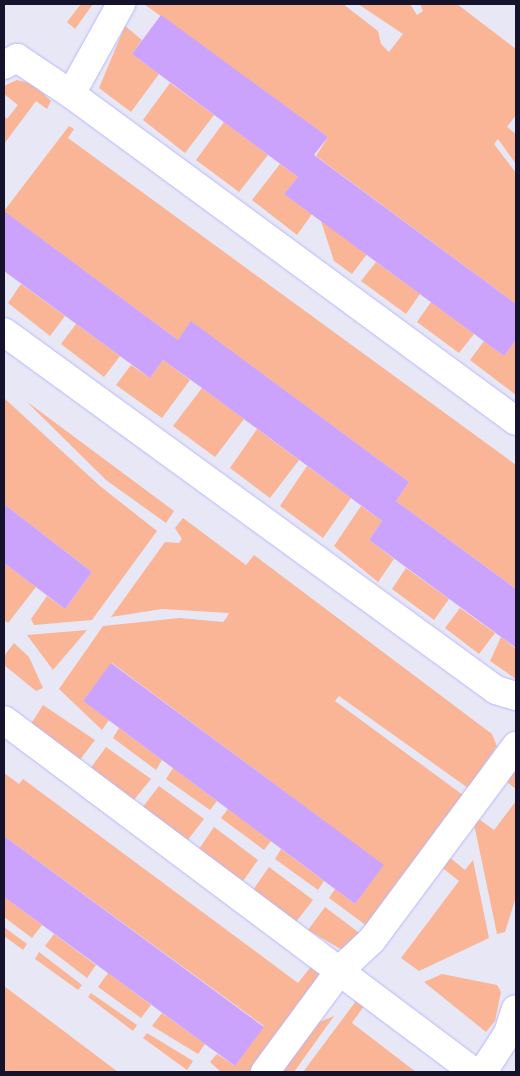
<!DOCTYPE html>
<style>
body{margin:0}
#map{position:relative;width:520px;height:1076px;overflow:hidden;background:#e7e7f6;font-family:Raleway,sans-serif}
div>[style]{position:absolute}
.green>*{inset:0;background:#fab596}
.building>*{inset:0;background:#cca3fc}
.roads{filter:drop-shadow(0 0 1px #b8b6fd) drop-shadow(0 0 1px #b8b6fd)}
.minor>*{height:28px;margin:-14px;padding:0 14px;transform-origin:14px;border-radius:14px;background:#fff}
span{translate:-50% -50%;white-space:nowrap;text-align:center;line-height:1.15;-webkit-text-stroke:4px #e7e7f6;paint-order:stroke}
.frame{position:absolute;inset:0;border:5px solid #15132c;pointer-events:none}
</style>
<div id="map">
<div class="green">
<div style="clip-path:polygon(81px 4px,93px 4px,75px 29px,67px 22px)"></div>
<div style="clip-path:polygon(144px 4px,343px 4px,378px 31px,381px 44px,389px 52px,403px 34px,358px 4px,410px 4px,417px 15px,423px 11px,420px 4px,457px 4px,516px 49px,516px 115px,507px 127px,516px 134px,516px 164px,498px 139px,494px 144px,516px 173px,516px 304px,316px 156px,328px 137px)"></div>
<div style="clip-path:polygon(125px 26px,142px 40px,132px 54px,159px 74px,131px 112px,99px 88px)"></div>
<div style="clip-path:polygon(17px 80px,33px 84px,51px 101px,47px 109px,36px 101px,4px 144px,4px 116px,7px 119px,18px 105px,4px 94px,4px 86px)"></div>
<div style="clip-path:polygon(170px 83px,214px 115px,185px 153px,143px 120px)"></div>
<div style="clip-path:polygon(224px 122px,268px 155px,239px 192px,196px 160px)"></div>
<div style="clip-path:polygon(69px 126px,74px 129px,68px 138px,516px 465px,516px 589px,396px 501px,409px 482px,192px 322px,178px 340px,13px 218px,4px 230px,4px 211px)"></div>
<div style="clip-path:polygon(280px 164px,298px 177px,284px 194px,312px 214px,297px 235px,252px 200px)"></div>
<div style="clip-path:polygon(321px 221px,367px 254px,352px 274px,334px 261px)"></div>
<div style="clip-path:polygon(376px 262px,420px 294px,406px 314px,361px 281px)"></div>
<div style="clip-path:polygon(21px 284px,65px 316px,50px 336px,8px 303px)"></div>
<div style="clip-path:polygon(431px 302px,474px 334px,459px 353px,417px 322px)"></div>
<div style="clip-path:polygon(76px 324px,120px 356px,104px 377px,61px 344px)"></div>
<div style="clip-path:polygon(516px 340px,516px 395px,470px 360px,484px 341px,504px 356px)"></div>
<div style="clip-path:polygon(163px 360px,190px 380px,162px 418px,116px 385px,131px 365px,150px 378px)"></div>
<div style="clip-path:polygon(202px 388px,244px 419px,215px 457px,173px 426px)"></div>
<div style="clip-path:polygon(4px 398px,100px 486px,157px 531px,92px 620px,34px 625px,31px 619px,47px 596px,65px 609px,92px 572px,4px 504px)"></div>
<div style="clip-path:polygon(26px 401px,174px 511px,166px 523px,106px 480px)"></div>
<div style="clip-path:polygon(257px 429px,299px 460px,270px 498px,230px 468px)"></div>
<div style="clip-path:polygon(307px 466px,351px 498px,323px 538px,280px 506px)"></div>
<div style="clip-path:polygon(361px 506px,382px 521px,369px 540px,394px 559px,378px 582px,334px 546px)"></div>
<div style="clip-path:polygon(183px 518px,246px 565px,254px 555px,492px 734px,497px 746px,468px 788px,339px 696px,335px 701px,463px 795px,367px 926px,329px 898px,335px 889px,355px 904px,383px 865px,112px 663px,83px 701px,109px 720px,102px 730px,59px 689px,103px 626px,180px 618px,223px 622px,227px 617px,229px 613px,162px 609px,111px 617px,165px 542px,179px 543px,182px 539px,175px 528px)"></div>
<div style="clip-path:polygon(4px 563px,36px 587px,8px 623px,4px 620px)"></div>
<div style="clip-path:polygon(406px 568px,449px 599px,434px 620px,392px 589px)"></div>
<div style="clip-path:polygon(460px 608px,495px 633px,479px 654px,445px 628px)"></div>
<div style="clip-path:polygon(87px 630px,53px 670px,27px 635px)"></div>
<div style="clip-path:polygon(501px 637px,516px 649px,516px 679px,490px 661px)"></div>
<div style="clip-path:polygon(14px 643px,29px 657px,43px 688px,36px 691px,4px 665px,4px 656px)"></div>
<div style="clip-path:polygon(43px 705px,95px 740px,79px 761px,31px 724px)"></div>
<div style="clip-path:polygon(119px 728px,162px 760px,156px 770px,113px 738px)"></div>
<div style="clip-path:polygon(106px 747px,151px 779px,133px 801px,90px 769px)"></div>
<div style="clip-path:polygon(516px 762px,516px 789px,504px 780px)"></div>
<div style="clip-path:polygon(173px 768px,217px 801px,210px 810px,166px 779px)"></div>
<div style="clip-path:polygon(4px 773px,19px 784px,23px 779px,298px 983px,313px 964px,321px 973px,252px 1072px,221px 1072px,210px 1062px,217px 1054px,235px 1066px,264px 1026px,4px 836px)"></div>
<div style="clip-path:polygon(159px 786px,204px 819px,187px 841px,142px 808px)"></div>
<div style="clip-path:polygon(516px 801px,516px 897px,505px 932px,497px 934px,474px 824px,476px 817px,494px 830px)"></div>
<div style="clip-path:polygon(228px 809px,271px 841px,264px 850px,221px 818px)"></div>
<div style="clip-path:polygon(214px 827px,258px 860px,243px 881px,199px 849px)"></div>
<div style="clip-path:polygon(281px 849px,324px 881px,318px 890px,275px 859px)"></div>
<div style="clip-path:polygon(448px 856px,465px 870px,473px 860px,489px 938px,419px 971px,401px 958px,459px 881px,440px 866px)"></div>
<div style="clip-path:polygon(269px 867px,313px 900px,296px 922px,253px 890px)"></div>
<div style="clip-path:polygon(4px 897px,42px 925px,32px 938px,4px 917px)"></div>
<div style="clip-path:polygon(325px 907px,362px 935px,344px 951px,308px 930px)"></div>
<div style="clip-path:polygon(4px 927px,27px 944px,23px 950px,4px 936px)"></div>
<div style="clip-path:polygon(54px 934px,96px 965px,87px 978px,45px 946px)"></div>
<div style="clip-path:polygon(39px 952px,82px 985px,78px 990px,35px 959px)"></div>
<div style="clip-path:polygon(108px 973px,151px 1005px,141px 1018px,98px 987px)"></div>
<div style="clip-path:polygon(442px 974px,497px 985px,501px 992px,495px 1021px,486px 1032px,424px 982px)"></div>
<div style="clip-path:polygon(4px 986px,65px 1032px,118px 1072px,4px 1072px)"></div>
<div style="clip-path:polygon(91px 993px,137px 1025px,133px 1031px,88px 997px)"></div>
<div style="clip-path:polygon(359px 997px,366px 1003px,352px 1023px,416px 1072px,303px 1072px)"></div>
<div style="clip-path:polygon(162px 1013px,205px 1044px,198px 1054px,152px 1026px)"></div>
<div style="clip-path:polygon(334px 1016px,294px 1072px,278px 1072px,312px 1025px)"></div>
<div style="clip-path:polygon(147px 1033px,193px 1061px,187px 1070px,143px 1038px)"></div>
</div>
<div class="building">
<div style="clip-path:polygon(161px 15px,328px 137px,314px 155px,516px 304px,516px 340px,504px 356px,284px 194px,298px 177px,132px 54px)"></div>
<div style="clip-path:polygon(4px 211px,178px 340px,191px 321px,409px 482px,396px 501px,516px 589px,516px 648px,369px 540px,382px 521px,202px 388px,163px 360px,150px 378px,4px 271px)"></div>
<div style="clip-path:polygon(4px 504px,92px 572px,65px 609px,4px 563px)"></div>
<div style="clip-path:polygon(111px 663px,384px 865px,355px 904px,83px 701px)"></div>
<div style="clip-path:polygon(4px 836px,264px 1027px,235px 1066px,4px 897px)"></div>
</div>
<div class="roads">
<div class="minor">
<div style="left:4px;top:65px;width:15px;rotate:-28deg"></div>
<div style="left:17px;top:58px;width:65px;rotate:33.7deg"></div>
<div style="left:71px;top:94px;width:552px;rotate:36.31deg"></div>
<div style="left:71px;top:94px;width:103px;rotate:-60.9deg"></div>
<div style="left:4px;top:332px;width:608px;rotate:36.04deg"></div>
<div style="left:496px;top:690px;width:21px;rotate:17deg"></div>
<div style="left:4px;top:720px;width:587px;rotate:36.83deg"></div>
<div style="left:265px;top:1072px;width:128px;rotate:-53.6deg"></div>
<div style="left:341px;top:969px;width:42px;rotate:-43.1deg"></div>
<div style="left:372px;top:940px;width:242px;rotate:-53.4deg"></div>
<div style="left:483px;top:1072px;width:46px;rotate:-57.3deg"></div>
<div style="left:508px;top:1033px;width:25px;rotate:-72deg"></div>
</div>
</div>
<div class="frame"></div>
</div>
